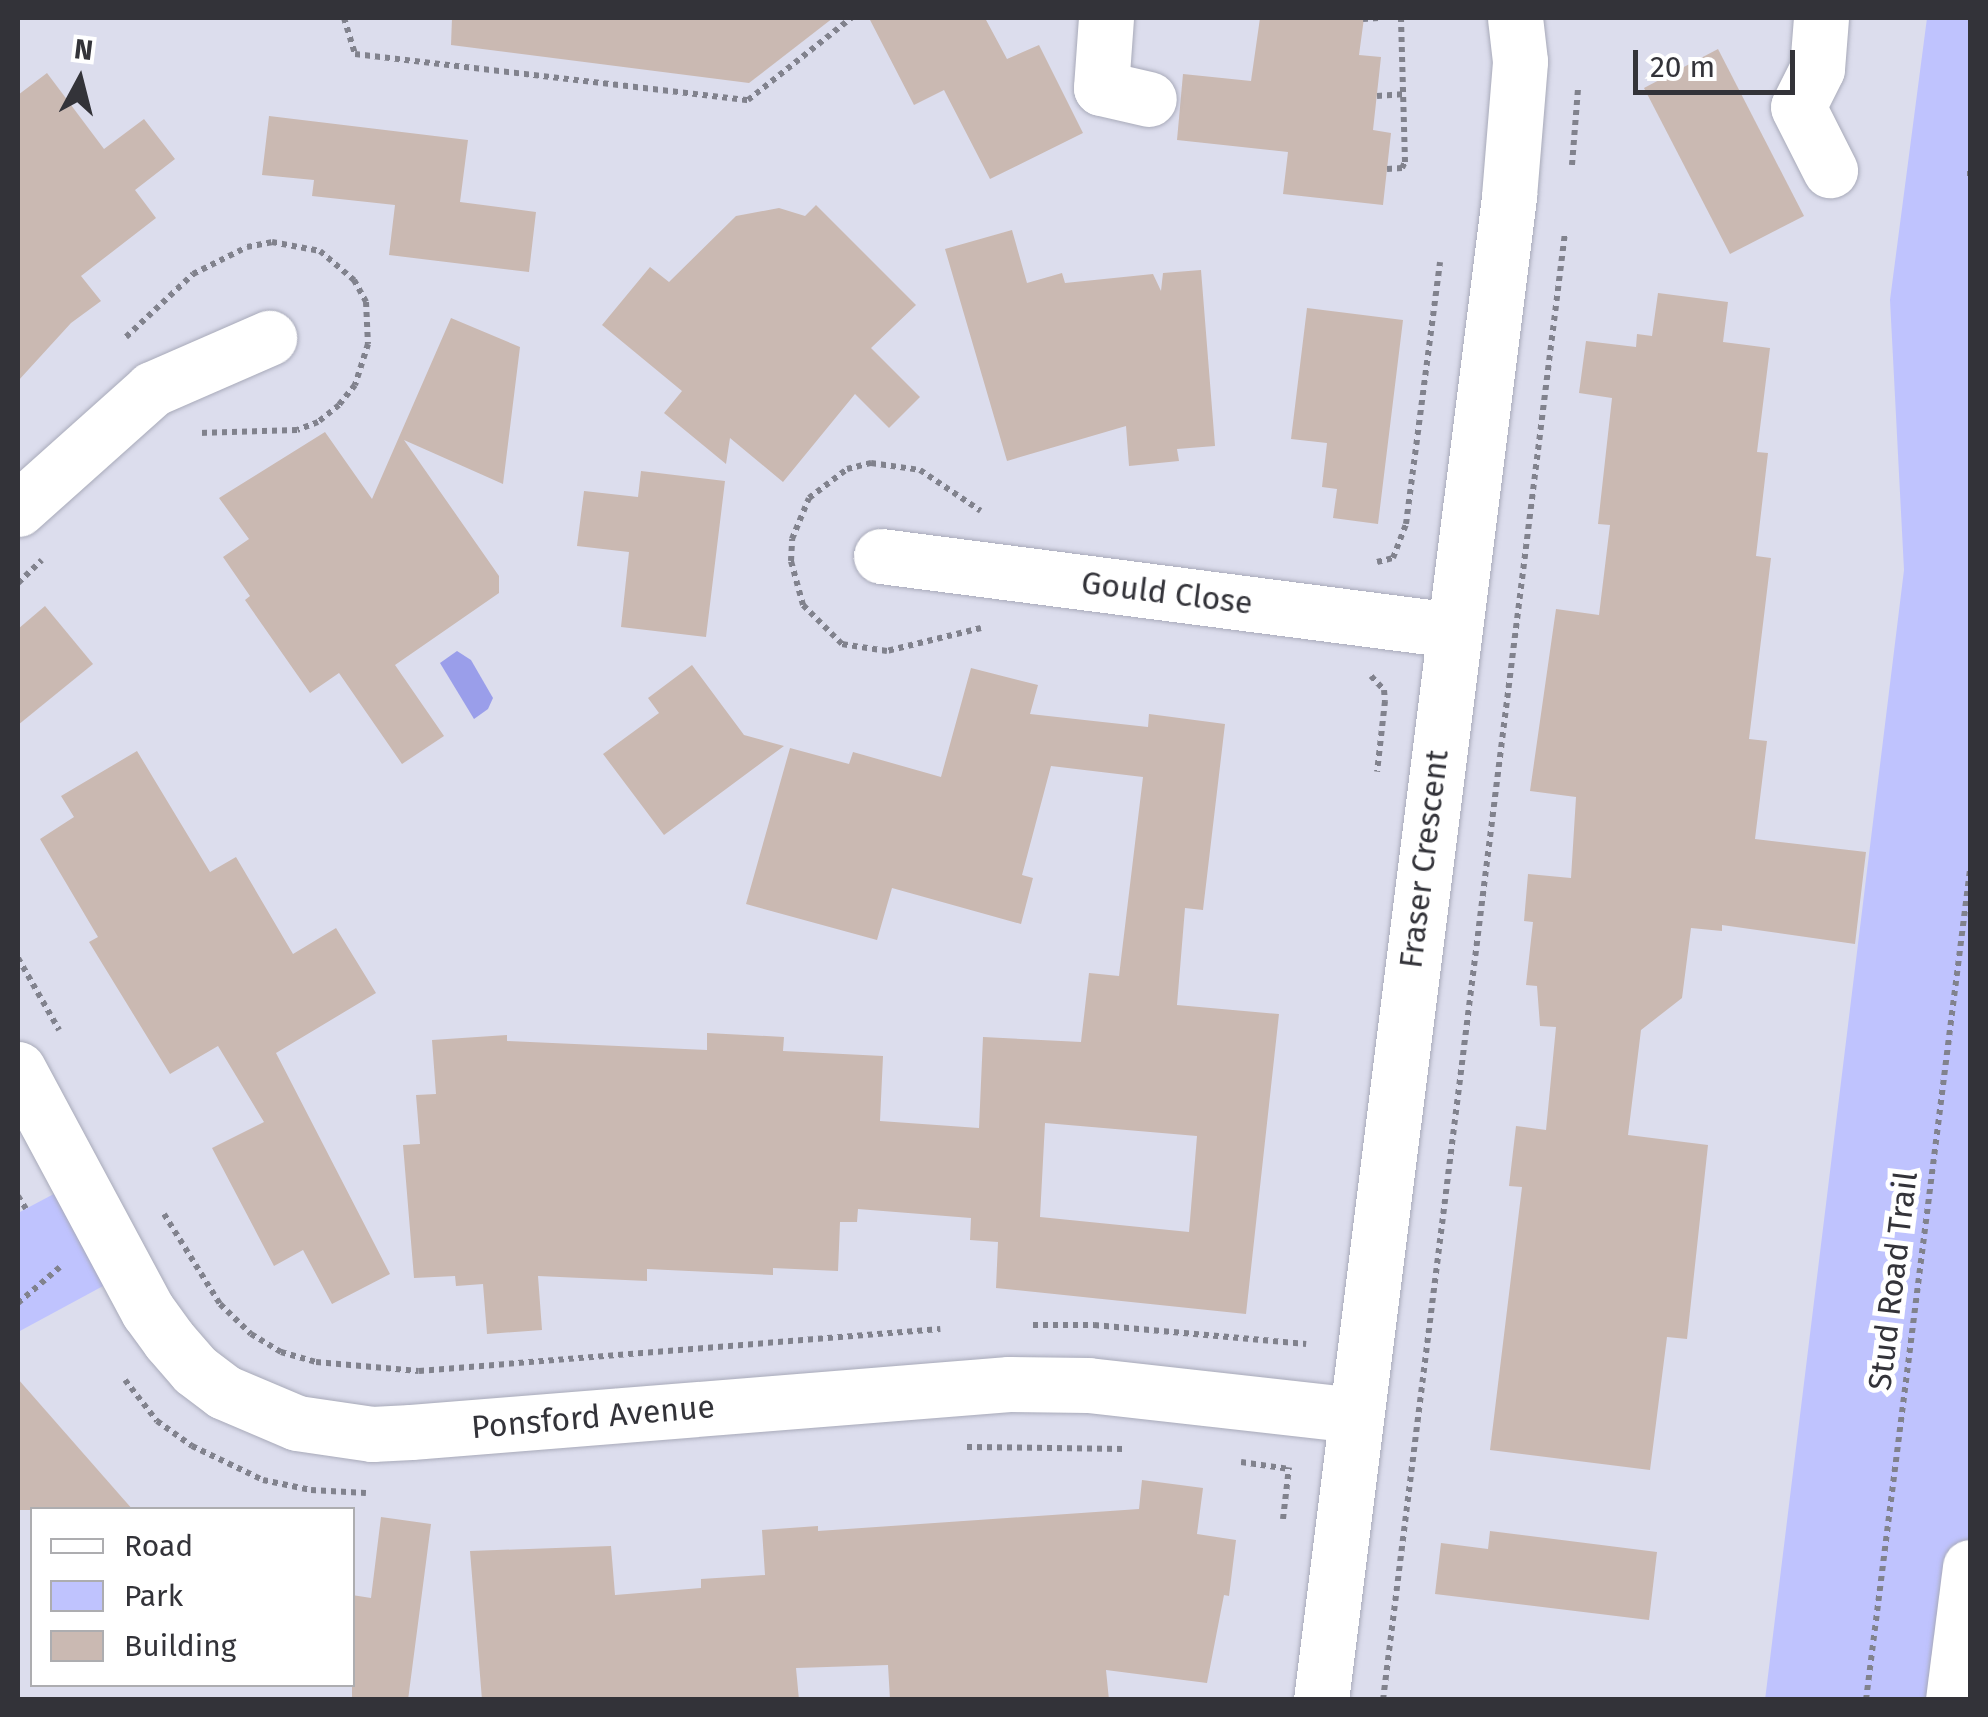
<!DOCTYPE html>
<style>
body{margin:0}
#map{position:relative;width:1988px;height:1717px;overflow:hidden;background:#dcdded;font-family:"Fira Sans",sans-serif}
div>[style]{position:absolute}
.green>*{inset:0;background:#bfc3fe}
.water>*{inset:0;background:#9a9eea}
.building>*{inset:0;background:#cab9b2}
.path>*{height:6px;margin-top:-3px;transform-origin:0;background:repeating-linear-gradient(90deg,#81828d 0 5px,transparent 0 10px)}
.roads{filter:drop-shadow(0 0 2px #a8aab9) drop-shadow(0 0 2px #a8aab9)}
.minor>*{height:55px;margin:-27.5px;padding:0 27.5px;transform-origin:27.5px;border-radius:27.5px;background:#fff}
.highway>*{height:55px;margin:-27.5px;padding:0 27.5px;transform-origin:27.5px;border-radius:27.5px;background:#fff}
span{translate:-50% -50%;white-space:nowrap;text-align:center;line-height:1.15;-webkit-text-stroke:10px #fff;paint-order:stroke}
.street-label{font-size:32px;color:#333339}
.frame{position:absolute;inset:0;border:20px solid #333339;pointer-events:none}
.legend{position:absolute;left:30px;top:1507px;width:325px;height:180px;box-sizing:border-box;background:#fff;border:2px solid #adadb0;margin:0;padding:12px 18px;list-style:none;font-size:30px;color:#333339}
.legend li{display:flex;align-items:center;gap:20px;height:50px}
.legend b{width:50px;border:2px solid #adadb0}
.north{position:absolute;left:30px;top:30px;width:100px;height:100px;-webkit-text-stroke:8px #fff;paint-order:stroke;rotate:7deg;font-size:28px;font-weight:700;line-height:40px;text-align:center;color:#333339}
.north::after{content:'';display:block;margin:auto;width:35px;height:45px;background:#333339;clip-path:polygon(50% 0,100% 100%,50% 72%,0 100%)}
.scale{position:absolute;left:1633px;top:50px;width:162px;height:45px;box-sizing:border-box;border:5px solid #333339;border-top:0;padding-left:12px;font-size:30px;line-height:35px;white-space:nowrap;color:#333339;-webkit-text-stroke:8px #fff;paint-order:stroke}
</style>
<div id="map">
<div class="green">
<div style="clip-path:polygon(1927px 18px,1970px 18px,1970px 1567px,1953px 1699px,1765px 1700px,1904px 570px,1890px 300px)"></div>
<div style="clip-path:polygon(80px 1180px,129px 1272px,18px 1332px,18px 1213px)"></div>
</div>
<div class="water">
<div style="clip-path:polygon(457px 651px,471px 660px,493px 698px,488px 709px,474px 719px,440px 663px)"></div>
</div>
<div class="building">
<div style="clip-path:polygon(452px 18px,833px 18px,749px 83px,451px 45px)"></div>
<div style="clip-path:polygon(869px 18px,985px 18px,1007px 59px,1039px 45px,1083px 133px,990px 179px,944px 90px,914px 105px)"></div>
<div style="clip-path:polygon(1260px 18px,1364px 18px,1359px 55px,1381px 57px,1373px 130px,1391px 133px,1383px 205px,1283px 194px,1288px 152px,1177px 140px,1183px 74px,1251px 81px)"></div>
<div style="clip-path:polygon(1718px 49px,1804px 216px,1730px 254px,1644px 88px)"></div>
<div style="clip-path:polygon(47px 73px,104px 149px,144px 119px,175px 159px,135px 190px,156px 218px,81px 276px,101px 301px,71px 323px,18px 381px,18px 95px)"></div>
<div style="clip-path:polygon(269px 116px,468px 140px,460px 202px,536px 212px,529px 272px,389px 255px,395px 205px,312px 196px,314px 180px,262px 175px)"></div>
<div style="clip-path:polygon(816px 205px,916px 305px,871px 348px,920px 397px,889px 428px,855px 394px,783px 482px,730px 438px,726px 464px,664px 413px,682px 391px,602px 325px,650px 267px,669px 282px,736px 216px,779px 208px,805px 216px)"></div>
<div style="clip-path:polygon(1012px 230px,1027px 283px,1062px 273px,1065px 283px,1153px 274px,1161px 291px,1163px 273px,1201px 270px,1215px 446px,1177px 449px,1179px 461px,1129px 466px,1126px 426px,1007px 461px,945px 249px)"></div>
<div style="clip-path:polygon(1658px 293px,1728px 302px,1723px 342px,1770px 348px,1757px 452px,1768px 453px,1756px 556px,1771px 558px,1749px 739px,1767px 741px,1755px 839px,1866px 852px,1855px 944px,1722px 925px,1722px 931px,1691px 928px,1682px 998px,1641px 1030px,1628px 1135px,1708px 1145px,1687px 1339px,1667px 1337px,1650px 1470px,1490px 1450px,1522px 1187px,1509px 1186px,1516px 1126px,1546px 1130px,1556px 1027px,1540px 1026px,1537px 986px,1526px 985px,1533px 922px,1524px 921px,1528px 874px,1571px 878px,1576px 797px,1530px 791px,1556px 609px,1599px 615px,1610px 525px,1598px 524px,1612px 398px,1579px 393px,1586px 341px,1636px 347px,1637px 334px,1652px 336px)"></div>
<div style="clip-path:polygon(1307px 308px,1403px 320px,1378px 524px,1333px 518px,1337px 489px,1322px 487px,1327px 443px,1291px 439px)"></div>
<div style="clip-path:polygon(451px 318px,520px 347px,503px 484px,404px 440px,499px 576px,499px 593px,395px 665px,444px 736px,402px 764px,339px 673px,310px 693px,245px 600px,250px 596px,223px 557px,249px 539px,219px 498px,325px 432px,372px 499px)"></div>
<div style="clip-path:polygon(641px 471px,725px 481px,706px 637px,621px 627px,629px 552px,577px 546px,584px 491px,638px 497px)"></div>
<div style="clip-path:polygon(45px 606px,93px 664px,18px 725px,18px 629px)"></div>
<div style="clip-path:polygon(692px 665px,744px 735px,784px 746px,664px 835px,603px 754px,659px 713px,648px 698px)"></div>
<div style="clip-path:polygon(evenodd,971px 668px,1038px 685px,1030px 714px,1148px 727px,1149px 714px,1225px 724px,1203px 910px,1185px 908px,1177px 1005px,1279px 1014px,1246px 1314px,996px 1288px,998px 1242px,970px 1240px,971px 1218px,858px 1209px,857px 1222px,840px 1222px,838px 1271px,773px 1268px,773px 1275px,647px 1269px,647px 1281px,538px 1276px,542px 1330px,487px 1334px,483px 1284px,456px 1286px,455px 1276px,414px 1278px,403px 1145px,420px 1144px,416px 1095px,436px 1094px,432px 1040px,507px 1035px,507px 1041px,707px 1050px,707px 1033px,784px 1037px,783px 1051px,883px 1056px,880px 1121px,979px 1128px,983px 1037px,1081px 1042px,1089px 973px,1119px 976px,1143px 777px,1051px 766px,1022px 875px,1033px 878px,1021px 924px,892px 888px,877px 940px,746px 904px,790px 748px,849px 764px,853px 752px,941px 777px,971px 668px,1045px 1123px,1197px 1136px,1189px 1232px,1040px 1217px,1045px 1123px)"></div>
<div style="clip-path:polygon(137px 751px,210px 872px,236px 857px,293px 954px,336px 928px,376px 993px,276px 1053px,390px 1274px,332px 1304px,303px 1250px,274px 1266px,212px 1148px,264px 1122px,218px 1046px,170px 1074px,89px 942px,98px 937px,40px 839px,74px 817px,61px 796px)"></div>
<div style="clip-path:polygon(18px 1379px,133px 1510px,18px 1510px)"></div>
<div style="clip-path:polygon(1142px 1480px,1203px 1488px,1197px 1534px,1236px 1540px,1229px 1596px,1224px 1595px,1207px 1683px,1106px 1670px,1109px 1700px,890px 1700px,888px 1665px,796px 1668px,799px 1700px,482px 1700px,470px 1551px,611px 1546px,615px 1595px,701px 1588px,701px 1579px,765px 1575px,762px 1530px,818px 1526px,818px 1531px,1139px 1509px)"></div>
<div style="clip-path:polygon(381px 1517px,431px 1524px,408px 1700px,352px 1700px,352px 1595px,371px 1598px)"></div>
<div style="clip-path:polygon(1490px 1531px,1657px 1552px,1649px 1620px,1435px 1594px,1441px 1543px,1488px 1549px)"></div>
</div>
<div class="path">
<div style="left:344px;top:18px;width:38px;rotate:73deg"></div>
<div style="left:355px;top:54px;width:396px;rotate:6.7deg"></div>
<div style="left:748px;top:100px;width:132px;rotate:-38.5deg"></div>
<div style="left:1363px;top:19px;width:16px;rotate:-4deg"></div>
<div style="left:1377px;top:96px;width:28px;rotate:-4deg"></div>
<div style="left:1572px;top:165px;width:77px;rotate:-85.5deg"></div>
<div style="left:1387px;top:169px;width:15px;rotate:-4deg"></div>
<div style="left:1402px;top:168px;width:7px;rotate:-63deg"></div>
<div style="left:1405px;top:162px;width:144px;rotate:-91.6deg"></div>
<div style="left:1970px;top:171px;width:7px;rotate:90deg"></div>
<div style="left:126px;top:337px;width:92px;rotate:-43.2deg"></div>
<div style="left:193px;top:274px;width:60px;rotate:-26.6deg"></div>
<div style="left:247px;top:247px;width:25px;rotate:-11deg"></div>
<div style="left:272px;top:242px;width:49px;rotate:10.6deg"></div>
<div style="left:320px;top:251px;width:45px;rotate:40.5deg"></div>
<div style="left:354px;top:280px;width:25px;rotate:61deg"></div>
<div style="left:366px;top:302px;width:42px;rotate:87.3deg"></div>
<div style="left:368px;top:344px;width:43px;rotate:107.6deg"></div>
<div style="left:355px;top:385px;width:26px;rotate:129deg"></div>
<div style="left:339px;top:405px;width:27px;rotate:141deg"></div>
<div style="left:318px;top:422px;width:22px;rotate:159deg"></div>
<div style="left:297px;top:430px;width:99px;rotate:178.3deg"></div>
<div style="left:1377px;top:562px;width:16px;rotate:-14deg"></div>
<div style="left:1393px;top:558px;width:36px;rotate:-69deg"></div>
<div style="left:1406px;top:524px;width:264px;rotate:-82.6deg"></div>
<div style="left:18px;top:583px;width:33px;rotate:-44deg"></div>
<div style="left:981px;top:628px;width:97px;rotate:166.3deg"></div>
<div style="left:887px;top:651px;width:46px;rotate:-171.2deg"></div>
<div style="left:842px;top:644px;width:55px;rotate:-135deg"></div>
<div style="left:803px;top:605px;width:46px;rotate:-105.3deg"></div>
<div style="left:791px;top:561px;width:22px;rotate:-87deg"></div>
<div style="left:792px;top:539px;width:44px;rotate:-67.5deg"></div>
<div style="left:809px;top:498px;width:48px;rotate:-37.3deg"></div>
<div style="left:847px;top:469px;width:25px;rotate:-14deg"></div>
<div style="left:871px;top:463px;width:49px;rotate:8.1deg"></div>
<div style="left:920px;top:470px;width:73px;rotate:33.9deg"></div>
<div style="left:1371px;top:676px;width:19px;rotate:47deg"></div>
<div style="left:1384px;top:690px;width:11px;rotate:85deg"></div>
<div style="left:1385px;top:701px;width:71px;rotate:96.4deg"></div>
<div style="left:18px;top:958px;width:83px;rotate:60.3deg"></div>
<div style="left:18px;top:1196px;width:15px;rotate:58deg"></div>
<div style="left:164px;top:1214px;width:106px;rotate:58.1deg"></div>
<div style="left:220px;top:1304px;width:43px;rotate:44.1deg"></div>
<div style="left:251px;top:1334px;width:35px;rotate:31deg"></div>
<div style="left:281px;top:1352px;width:36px;rotate:16deg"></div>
<div style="left:316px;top:1362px;width:103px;rotate:5deg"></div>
<div style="left:419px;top:1371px;width:523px;rotate:-4.61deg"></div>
<div style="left:18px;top:1303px;width:55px;rotate:-40.6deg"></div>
<div style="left:1033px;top:1325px;width:61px"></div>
<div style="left:1094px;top:1325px;width:213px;rotate:5.1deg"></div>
<div style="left:125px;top:1380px;width:52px;rotate:52deg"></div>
<div style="left:157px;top:1421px;width:43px;rotate:35.5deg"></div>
<div style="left:192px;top:1446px;width:79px;rotate:25.6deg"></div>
<div style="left:263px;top:1480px;width:49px;rotate:11.8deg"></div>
<div style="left:311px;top:1490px;width:55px;rotate:3.1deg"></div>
<div style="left:967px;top:1447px;width:157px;rotate:0.7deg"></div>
<div style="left:1241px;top:1462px;width:49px;rotate:8.3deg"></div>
<div style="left:1283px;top:1519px;width:52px;rotate:-83.4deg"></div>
<div style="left:1383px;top:1700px;width:1479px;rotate:-82.93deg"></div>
<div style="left:1866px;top:1700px;width:836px;rotate:-82.86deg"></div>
</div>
<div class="roads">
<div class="minor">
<div style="left:1106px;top:18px;width:70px;rotate:94.1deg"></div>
<div style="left:1101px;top:88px;width:49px;rotate:12.9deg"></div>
<div style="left:1821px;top:18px;width:51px;rotate:94.5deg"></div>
<div style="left:1817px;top:69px;width:42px;rotate:116.6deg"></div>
<div style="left:1798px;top:107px;width:71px;rotate:63.1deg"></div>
<div style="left:18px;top:509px;width:180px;rotate:-41.8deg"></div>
<div style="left:152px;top:389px;width:128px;rotate:-23.6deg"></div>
<div style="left:881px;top:556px;width:576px;rotate:7.38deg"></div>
<div style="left:18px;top:1069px;width:275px;rotate:61.8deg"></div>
<div style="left:148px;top:1311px;width:36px;rotate:54deg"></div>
<div style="left:169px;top:1340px;width:40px;rotate:49deg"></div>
<div style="left:195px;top:1370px;width:36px;rotate:37deg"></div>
<div style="left:224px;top:1392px;width:79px;rotate:23deg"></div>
<div style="left:297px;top:1423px;width:76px;rotate:8.3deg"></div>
<div style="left:372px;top:1434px;width:39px;rotate:-3deg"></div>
<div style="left:411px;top:1432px;width:600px;rotate:-4.59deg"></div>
<div style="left:1009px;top:1384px;width:79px;rotate:0.7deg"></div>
<div style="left:1088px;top:1385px;width:268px;rotate:6.4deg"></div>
<div style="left:1321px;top:1700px;width:1516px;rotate:-82.87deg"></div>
<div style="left:1509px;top:196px;width:135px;rotate:-85.3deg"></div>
<div style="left:1520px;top:61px;width:43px;rotate:-96.6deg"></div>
</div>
<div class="highway">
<div style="left:1953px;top:1700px;width:134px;rotate:-82.7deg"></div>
</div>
</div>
<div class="street-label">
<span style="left:1167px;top:593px;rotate:7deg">Gould Close</span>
<span style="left:1424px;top:859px;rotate:-83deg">Fraser Crescent</span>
<span style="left:1893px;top:1281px;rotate:-83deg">Stud Road Trail</span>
<span style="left:593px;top:1417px;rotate:-5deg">Ponsford Avenue</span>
</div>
<div class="frame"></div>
<ul class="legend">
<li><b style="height:12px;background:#fff"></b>Road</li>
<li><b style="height:28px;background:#bfc3fe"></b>Park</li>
<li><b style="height:28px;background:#cab9b2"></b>Building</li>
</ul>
<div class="north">N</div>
<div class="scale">20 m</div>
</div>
